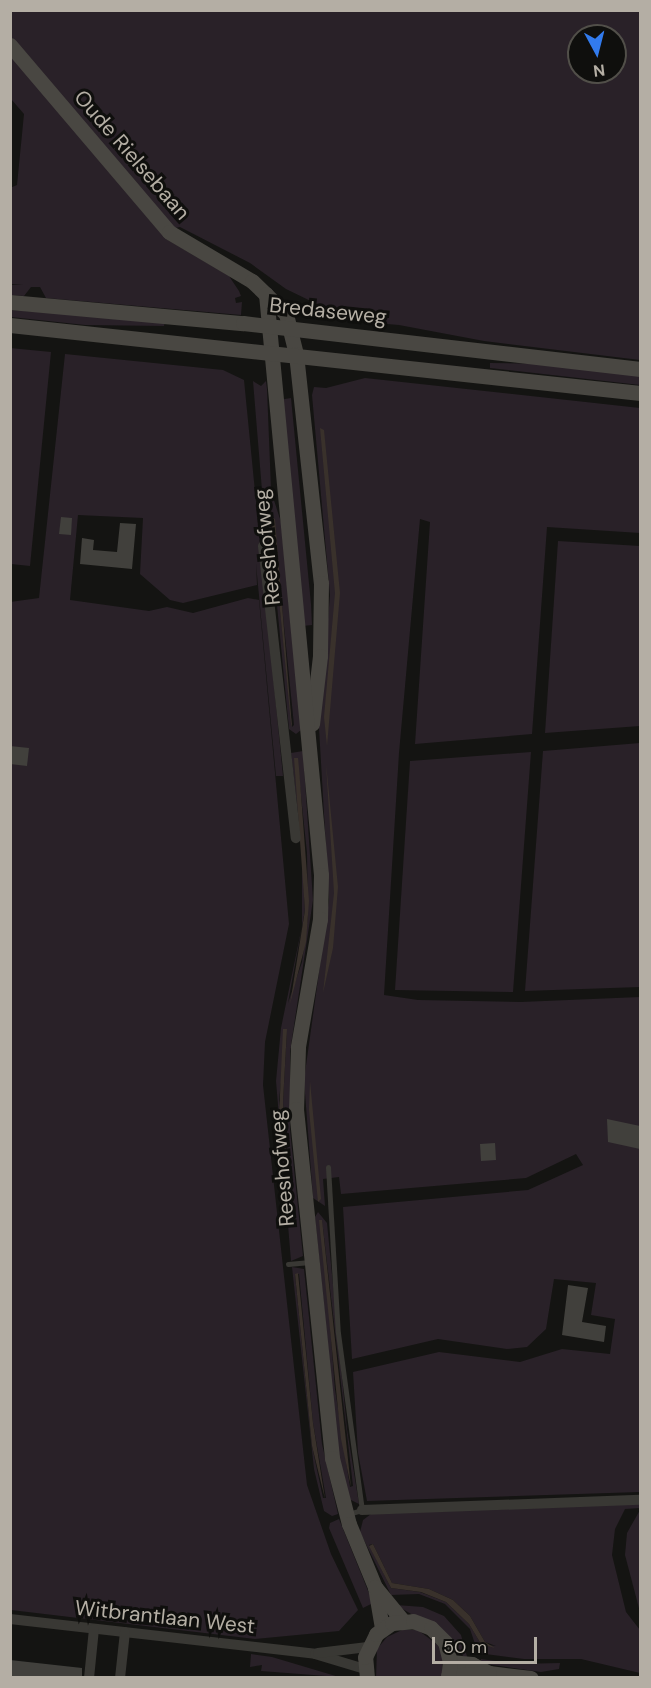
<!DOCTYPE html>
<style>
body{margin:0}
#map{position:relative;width:651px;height:1688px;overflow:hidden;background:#141412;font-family:"DM Sans",sans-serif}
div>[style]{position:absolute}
.green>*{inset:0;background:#292128}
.water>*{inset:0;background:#39312b}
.building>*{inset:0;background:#41403c}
.lane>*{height:5px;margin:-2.5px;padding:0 2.5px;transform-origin:2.5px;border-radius:2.5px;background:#393834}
.street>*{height:10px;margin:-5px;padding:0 5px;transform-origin:5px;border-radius:5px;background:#393834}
.secondary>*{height:15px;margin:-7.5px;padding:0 7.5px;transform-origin:7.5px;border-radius:7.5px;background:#494742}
span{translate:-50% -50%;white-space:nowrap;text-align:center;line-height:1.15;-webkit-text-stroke:6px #0f0f0d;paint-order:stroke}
.street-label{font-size:21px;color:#b4aea4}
.frame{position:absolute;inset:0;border:12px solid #b4aea4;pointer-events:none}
.north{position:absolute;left:567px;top:24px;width:60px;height:60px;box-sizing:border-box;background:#0f0f0d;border:2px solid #514f49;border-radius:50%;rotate:173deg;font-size:16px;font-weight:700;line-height:24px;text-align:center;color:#b4aea4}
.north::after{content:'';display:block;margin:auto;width:21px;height:27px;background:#327bed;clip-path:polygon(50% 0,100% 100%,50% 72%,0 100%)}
.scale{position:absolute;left:432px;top:1637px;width:105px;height:27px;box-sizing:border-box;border:3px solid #b4aea4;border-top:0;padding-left:8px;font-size:18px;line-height:21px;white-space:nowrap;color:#b4aea4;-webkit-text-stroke:4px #0f0f0d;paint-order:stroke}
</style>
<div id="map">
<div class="green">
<div style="clip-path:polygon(evenodd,10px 11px,640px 11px,640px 360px,484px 341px,399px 325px,327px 319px,321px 306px,286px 289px,250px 263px,180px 227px,170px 229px,11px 38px,10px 11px,579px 36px,615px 36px,615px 72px,579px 72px,579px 36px)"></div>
<div style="clip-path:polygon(11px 56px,166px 239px,229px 276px,239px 291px,241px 296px,235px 298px,236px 303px,242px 302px,241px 315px,46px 298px,40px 287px,31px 287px,24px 296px,11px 295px,11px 285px,23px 285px,11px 284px,10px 188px,17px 185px,24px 114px,11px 99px)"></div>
<div style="clip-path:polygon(10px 310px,165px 321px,164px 326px,85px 325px,11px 317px)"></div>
<div style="clip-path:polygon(10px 348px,51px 352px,30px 566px,11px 564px)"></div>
<div style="clip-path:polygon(65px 354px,223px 370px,244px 380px,283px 776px,276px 776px,256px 564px,257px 585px,183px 603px,170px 600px,140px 574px,143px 518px,78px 515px,70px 600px,149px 611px,167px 607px,193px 613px,248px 598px,259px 600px,289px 924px,265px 1042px,263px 1085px,307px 1485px,331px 1554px,358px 1610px,339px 1631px,255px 1639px,11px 1610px,10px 602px,39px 598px)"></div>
<div style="clip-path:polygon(490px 363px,550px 364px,640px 375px,640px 385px,490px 368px)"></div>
<div style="clip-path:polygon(365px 378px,640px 408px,640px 533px,547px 527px,532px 734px,415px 744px,430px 522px,420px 519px,399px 753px,384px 995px,418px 1000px,521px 1002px,640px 997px,640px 1492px,367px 1501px,358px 1453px,353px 1372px,439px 1352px,520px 1362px,562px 1349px,610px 1354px,615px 1319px,591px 1315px,596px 1283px,554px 1279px,546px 1329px,527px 1347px,507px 1349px,438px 1339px,352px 1359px,343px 1207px,528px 1190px,583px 1165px,576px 1154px,526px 1178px,341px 1194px,339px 1177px,323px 1179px,325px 1206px,313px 1198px,304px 1080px,329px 900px,319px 728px,330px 595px,312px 395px,314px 387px,326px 388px)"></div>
<div style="clip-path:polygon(evenodd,253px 381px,261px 386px,266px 381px,267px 389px,271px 489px,264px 491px,265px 495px,272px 494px,281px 522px,301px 730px,296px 734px,289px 729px,274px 574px,267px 551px,253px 381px,273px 517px,294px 725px,292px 727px,271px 520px,273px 517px)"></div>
<div style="clip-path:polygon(291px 398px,311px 604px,312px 625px,302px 626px,279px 400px)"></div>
<div style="clip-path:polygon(558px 541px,640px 546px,640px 726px,545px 733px)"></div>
<div style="clip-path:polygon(640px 743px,640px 987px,525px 991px,543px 751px)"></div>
<div style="clip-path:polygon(evenodd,303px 751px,313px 900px,290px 1052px,290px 1130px,303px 1256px,291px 1261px,276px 1081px,281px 1028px,302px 926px,302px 849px,291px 753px,303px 751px,297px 758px,307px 853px,308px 916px,302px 962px,288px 1003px,305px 910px,297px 758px,303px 751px,287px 1029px,283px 1102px,292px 1217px,279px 1100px,287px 1029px)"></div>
<div style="clip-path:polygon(531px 752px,513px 992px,395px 990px,410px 761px)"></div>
<div style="clip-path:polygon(evenodd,318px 1212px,327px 1223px,347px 1429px,359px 1504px,349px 1499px,339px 1457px,315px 1217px,318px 1212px,322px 1220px,353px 1486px,350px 1487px,335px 1389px,322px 1220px)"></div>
<div style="clip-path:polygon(evenodd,292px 1267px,304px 1269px,322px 1444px,338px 1514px,332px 1516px,324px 1511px,314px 1469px,292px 1267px,295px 1274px,299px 1274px,313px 1423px,326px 1498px,323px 1498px,312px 1446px,295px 1274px)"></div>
<div style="clip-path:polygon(evenodd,640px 1504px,640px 1508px,625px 1509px,615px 1529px,612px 1555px,626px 1612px,640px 1630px,640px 1673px,581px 1659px,524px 1659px,478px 1653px,470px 1629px,445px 1604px,419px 1594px,391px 1595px,360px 1532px,363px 1520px,371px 1514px,640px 1504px,373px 1544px,392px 1583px,429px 1589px,453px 1600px,470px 1616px,485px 1642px,496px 1646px,481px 1644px,469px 1624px,446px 1602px,420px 1592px,391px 1588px,369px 1545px,373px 1544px)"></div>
<div style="clip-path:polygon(640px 1510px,640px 1612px,625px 1555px,627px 1533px)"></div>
<div style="clip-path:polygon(339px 1519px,373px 1603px,363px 1608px,329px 1528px,330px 1523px)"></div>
<div style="clip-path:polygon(396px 1605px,423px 1607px,444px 1616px,461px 1635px,468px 1660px,455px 1649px,448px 1636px)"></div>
<div style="clip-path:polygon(402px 1630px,418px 1630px,439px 1646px,443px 1656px,442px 1677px,376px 1678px,377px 1649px,387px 1637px)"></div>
<div style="clip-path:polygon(251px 1654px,272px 1657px,339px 1677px,261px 1671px,262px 1665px,250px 1667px)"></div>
<div style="clip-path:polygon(481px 1659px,517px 1664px,560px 1663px,559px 1669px,541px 1672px,480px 1663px)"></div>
</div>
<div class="water">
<div style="clip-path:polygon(320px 428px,324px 430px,340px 593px,327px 746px,324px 717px,335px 593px)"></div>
<div style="clip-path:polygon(271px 517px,275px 519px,292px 727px,291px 724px)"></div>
<div style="clip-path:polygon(294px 758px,298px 758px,299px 768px,309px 901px,306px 942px,290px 1004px,305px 910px)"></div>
<div style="clip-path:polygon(326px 763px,338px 887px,333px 948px,323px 993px,334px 893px)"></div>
<div style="clip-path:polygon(283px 1029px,287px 1029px,283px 1102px,291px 1218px,279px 1116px)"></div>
<div style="clip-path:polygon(310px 1081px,321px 1199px,318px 1202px,309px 1110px)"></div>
<div style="clip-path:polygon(319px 1220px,322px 1220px,351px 1487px,341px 1439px)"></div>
<div style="clip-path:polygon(298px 1273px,313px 1423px,325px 1499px,312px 1446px,295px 1274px)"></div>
<div style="clip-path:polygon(373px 1544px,392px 1583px,429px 1589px,453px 1600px,470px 1616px,485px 1642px,495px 1648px,481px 1644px,469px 1624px,446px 1602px,421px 1592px,391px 1588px,369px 1546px)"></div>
</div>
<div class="building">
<div style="clip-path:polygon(61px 517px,72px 518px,71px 535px,59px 534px)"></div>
<div style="clip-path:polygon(120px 523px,136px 524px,132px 569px,80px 564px,82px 538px,94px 540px,93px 550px,117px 552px)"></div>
<div style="clip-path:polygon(10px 746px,29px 748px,27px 766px,10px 764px)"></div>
<div style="clip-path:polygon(607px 1119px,640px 1126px,640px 1149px,608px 1142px)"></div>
<div style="clip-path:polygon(495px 1143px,496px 1160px,481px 1161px,480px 1144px)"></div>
<div style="clip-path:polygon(568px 1285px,588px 1288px,582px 1322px,606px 1326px,604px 1342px,562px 1335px)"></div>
<div style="clip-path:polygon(10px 1660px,82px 1668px,82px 1677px,10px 1677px)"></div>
</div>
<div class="lane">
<div style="left:328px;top:1167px;width:166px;rotate:86.6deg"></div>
<div style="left:338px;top:1333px;width:179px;rotate:82.3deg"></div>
<div style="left:362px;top:1510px;width:15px;rotate:164deg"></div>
<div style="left:288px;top:1264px;width:22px;rotate:-5deg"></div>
</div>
<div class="street">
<div style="left:263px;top:546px;width:294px;rotate:83.6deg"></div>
<div style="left:362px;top:1510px;width:278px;rotate:-2.1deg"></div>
<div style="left:10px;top:1619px;width:307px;rotate:6.5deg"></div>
<div style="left:315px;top:1654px;width:52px;rotate:16.7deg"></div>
<div style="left:318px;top:1653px;width:50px;rotate:-6.8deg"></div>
<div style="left:89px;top:1678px;width:49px;rotate:-84.2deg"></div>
<div style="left:120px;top:1678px;width:46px;rotate:-83.8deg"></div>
</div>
<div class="secondary">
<div style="left:10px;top:45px;width:245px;rotate:49.6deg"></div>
<div style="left:169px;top:232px;width:96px;rotate:30.6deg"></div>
<div style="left:252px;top:281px;width:47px;rotate:44.1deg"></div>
<div style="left:286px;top:314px;width:41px;rotate:76deg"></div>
<div style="left:296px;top:354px;width:230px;rotate:83.8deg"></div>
<div style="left:321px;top:583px;width:73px;rotate:90.8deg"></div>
<div style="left:320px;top:656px;width:68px;rotate:96.7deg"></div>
<div style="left:266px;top:294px;width:584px;rotate:84.59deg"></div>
<div style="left:321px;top:875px;width:44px;rotate:91.3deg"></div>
<div style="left:320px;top:919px;width:130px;rotate:99.8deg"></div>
<div style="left:298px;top:1047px;width:62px;rotate:91.8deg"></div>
<div style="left:296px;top:1109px;width:351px;rotate:84.1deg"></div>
<div style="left:332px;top:1458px;width:68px;rotate:75.6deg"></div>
<div style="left:349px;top:1524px;width:68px;rotate:67.6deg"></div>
<div style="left:375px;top:1587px;width:42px;rotate:80.3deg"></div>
<div style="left:10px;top:302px;width:234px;rotate:5.2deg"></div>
<div style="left:243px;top:323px;width:400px;rotate:6.6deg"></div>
<div style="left:10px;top:325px;width:634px;rotate:6.16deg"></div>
<div style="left:375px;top:1587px;width:44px;rotate:50.5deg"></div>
<div style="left:450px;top:1662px;width:22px;rotate:5deg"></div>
<div style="left:472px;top:1664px;width:19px;rotate:28deg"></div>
<div style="left:489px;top:1673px;width:42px;rotate:6.8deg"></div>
<div style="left:448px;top:1676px;width:41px;rotate:-4.2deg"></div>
<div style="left:367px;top:1678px;width:21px;rotate:-95deg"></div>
<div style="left:365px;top:1657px;width:25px;rotate:-64deg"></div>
<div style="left:376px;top:1634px;width:19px;rotate:-35deg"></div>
<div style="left:392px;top:1623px;width:21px;rotate:-5deg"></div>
<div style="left:413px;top:1621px;width:19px;rotate:21deg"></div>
<div style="left:431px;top:1628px;width:20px;rotate:45deg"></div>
<div style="left:445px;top:1642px;width:21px;rotate:76deg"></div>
<div style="left:450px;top:1662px;width:16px;rotate:97deg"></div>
</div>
<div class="street-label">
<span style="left:132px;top:155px;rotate:49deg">Oude Rielsebaan</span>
<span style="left:328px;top:311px;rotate:6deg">Bredaseweg</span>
<span style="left:267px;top:547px;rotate:-96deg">Reeshofweg</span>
<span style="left:282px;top:1168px;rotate:-95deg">Reeshofweg</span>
<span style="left:165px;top:1617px;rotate:6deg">Witbrantlaan West</span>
</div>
<div class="frame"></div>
<div class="north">N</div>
<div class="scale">50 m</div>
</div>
